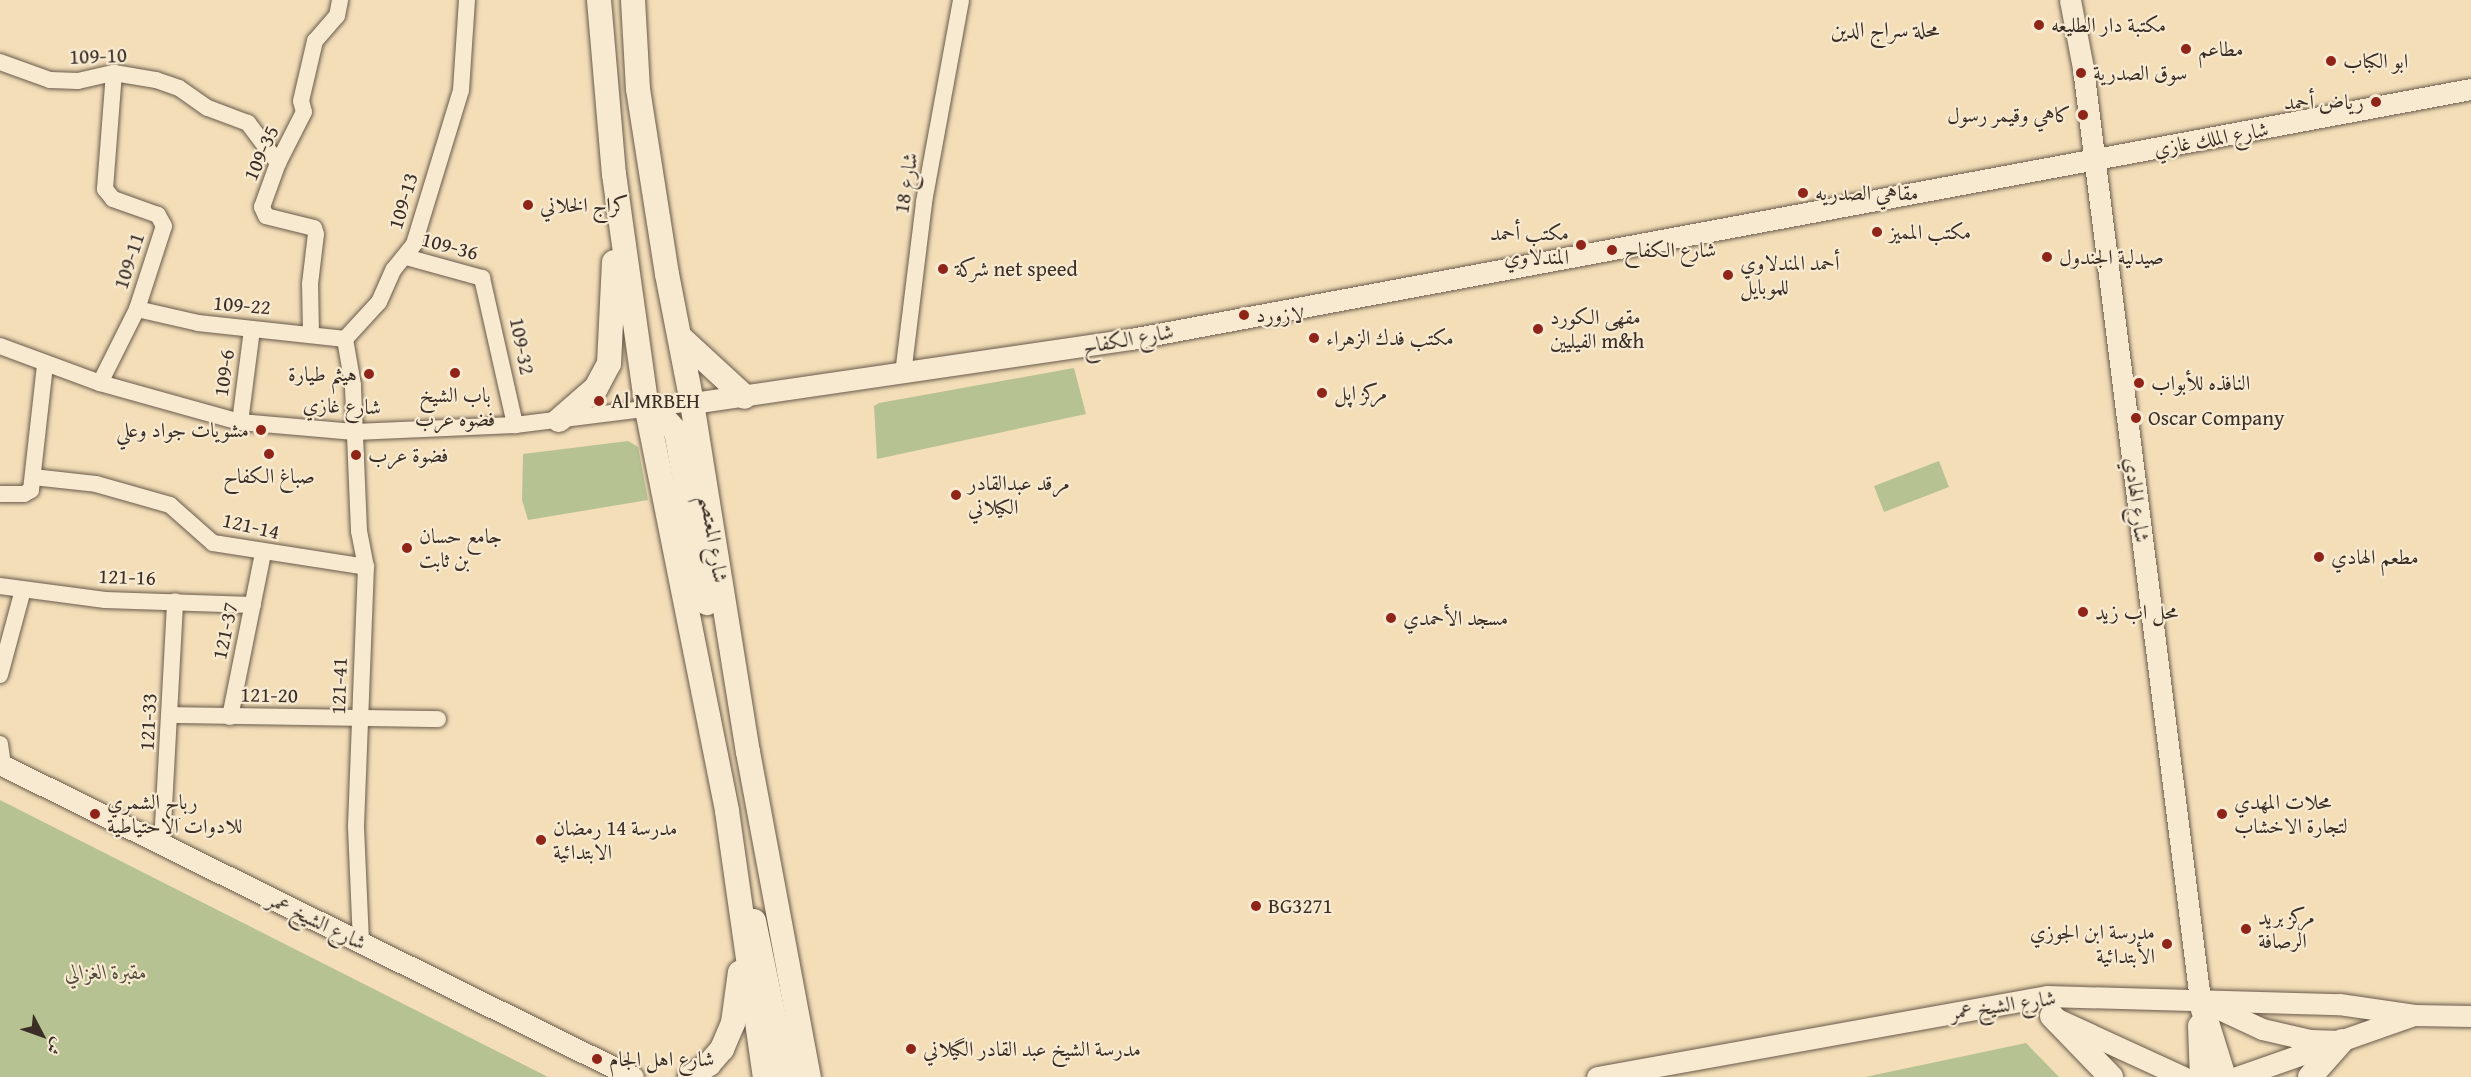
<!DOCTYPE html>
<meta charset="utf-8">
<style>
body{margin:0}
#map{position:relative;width:2471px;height:1077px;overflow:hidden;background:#f3deb8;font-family:"Gentium Book Plus",Amiri,serif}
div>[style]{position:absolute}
.green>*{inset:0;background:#b7c292}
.roads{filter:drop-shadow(0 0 2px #695a4b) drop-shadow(0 0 2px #695a4b)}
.minor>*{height:16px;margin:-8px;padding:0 8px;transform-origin:8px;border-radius:8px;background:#f7ead1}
.tertiary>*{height:21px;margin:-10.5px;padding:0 10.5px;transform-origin:10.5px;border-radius:10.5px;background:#f7ead1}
.secondary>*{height:24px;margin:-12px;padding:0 12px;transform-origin:12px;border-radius:12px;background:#f7ead1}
.dots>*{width:16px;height:16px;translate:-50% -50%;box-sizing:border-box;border:3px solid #f7ead1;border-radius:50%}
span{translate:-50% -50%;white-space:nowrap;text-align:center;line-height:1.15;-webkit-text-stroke:4.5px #f7ead1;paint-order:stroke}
.poi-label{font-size:21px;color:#3b2e27}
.left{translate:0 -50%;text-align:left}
.right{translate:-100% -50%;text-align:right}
.street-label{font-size:21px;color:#3b2e27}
.park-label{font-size:21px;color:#544c3c;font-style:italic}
.neighbourhood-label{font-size:22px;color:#3b2e27}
.north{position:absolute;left:12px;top:1005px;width:60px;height:60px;-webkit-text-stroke:4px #f7ead1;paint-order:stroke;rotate:131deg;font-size:16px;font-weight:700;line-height:24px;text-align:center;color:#3b2e27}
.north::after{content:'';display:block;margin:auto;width:21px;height:27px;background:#3b2e27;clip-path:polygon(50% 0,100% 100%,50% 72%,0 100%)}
</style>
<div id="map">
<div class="green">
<div style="clip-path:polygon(1074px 368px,1086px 414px,877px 459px,874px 406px,879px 403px)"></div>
<div style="clip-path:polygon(628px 441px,638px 447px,648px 500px,528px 520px,522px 500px,523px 454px)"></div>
<div style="clip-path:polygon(1939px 461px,1949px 487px,1884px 512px,1874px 486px)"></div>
<div style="clip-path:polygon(0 800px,548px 1077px,0 1077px)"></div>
<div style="clip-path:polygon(2026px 1043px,2059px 1077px,1865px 1077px)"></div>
</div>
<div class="roads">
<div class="minor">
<div style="left:0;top:62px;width:53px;rotate:19.8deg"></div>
<div style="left:50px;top:80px;width:28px;rotate:2deg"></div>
<div style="left:78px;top:81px;width:37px;rotate:-13deg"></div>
<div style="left:114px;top:73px;width:43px;rotate:9.5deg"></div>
<div style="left:156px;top:80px;width:24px;rotate:19deg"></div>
<div style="left:179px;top:88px;width:35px;rotate:35deg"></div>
<div style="left:208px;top:108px;width:43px;rotate:20.6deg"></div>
<div style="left:248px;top:123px;width:50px;rotate:53.1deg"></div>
<div style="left:406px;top:257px;width:79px;rotate:15.4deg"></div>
<div style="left:482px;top:278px;width:151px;rotate:77.3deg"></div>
<div style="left:137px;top:309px;width:63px;rotate:12.9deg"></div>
<div style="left:198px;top:323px;width:148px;rotate:6.2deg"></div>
<div style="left:311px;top:334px;width:50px;rotate:-91.1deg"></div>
<div style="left:310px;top:284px;width:50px;rotate:-83.2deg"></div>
<div style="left:316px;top:234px;width:6px;rotate:-108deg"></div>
<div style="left:314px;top:228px;width:49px;rotate:-166deg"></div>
<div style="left:266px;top:216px;width:10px;rotate:-114deg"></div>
<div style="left:262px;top:207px;width:47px;rotate:-70deg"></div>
<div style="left:278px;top:163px;width:57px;rotate:-63deg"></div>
<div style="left:304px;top:112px;width:11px;rotate:-105deg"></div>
<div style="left:301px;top:101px;width:62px;rotate:-76.9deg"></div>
<div style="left:315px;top:41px;width:33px;rotate:-49deg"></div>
<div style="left:337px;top:16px;width:16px;rotate:-79deg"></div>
<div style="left:0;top:346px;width:107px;rotate:20.3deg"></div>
<div style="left:100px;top:383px;width:145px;rotate:15.6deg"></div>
<div style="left:240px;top:422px;width:115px;rotate:5deg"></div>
<div style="left:355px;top:432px;width:160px;rotate:-2.5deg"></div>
<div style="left:515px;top:425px;width:178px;rotate:-7.1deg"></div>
<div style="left:903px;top:374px;width:173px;rotate:-83deg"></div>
<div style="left:924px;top:202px;width:205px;rotate:-79.6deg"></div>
<div style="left:100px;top:383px;width:83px;rotate:-63.4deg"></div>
<div style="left:137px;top:309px;width:87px;rotate:-72deg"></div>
<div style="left:164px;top:226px;width:13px;rotate:-119deg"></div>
<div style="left:158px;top:215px;width:48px;rotate:-160.4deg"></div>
<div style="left:113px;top:199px;width:13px;rotate:-129deg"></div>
<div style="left:105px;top:189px;width:116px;rotate:-85.6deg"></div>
<div style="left:240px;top:422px;width:93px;rotate:-82.6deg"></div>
<div style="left:33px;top:477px;width:63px;rotate:6.3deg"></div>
<div style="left:96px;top:484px;width:77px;rotate:15.8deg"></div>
<div style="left:170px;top:505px;width:57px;rotate:41.5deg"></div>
<div style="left:213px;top:543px;width:155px;rotate:8.9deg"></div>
<div style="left:0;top:494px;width:24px"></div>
<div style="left:24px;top:494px;width:8px;rotate:-30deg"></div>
<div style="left:31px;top:490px;width:126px;rotate:-83.6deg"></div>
<div style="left:0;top:586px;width:106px;rotate:7.6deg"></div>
<div style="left:105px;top:600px;width:148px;rotate:1.9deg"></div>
<div style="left:0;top:675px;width:88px;rotate:-74.9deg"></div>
<div style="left:171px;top:715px;width:267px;rotate:0.9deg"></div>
<div style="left:230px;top:717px;width:166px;rotate:-78.6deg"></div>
<div style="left:0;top:744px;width:22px;rotate:82deg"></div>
<div style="left:162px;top:844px;width:243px;rotate:-86.9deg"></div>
<div style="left:361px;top:942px;width:116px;rotate:-92.5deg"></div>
<div style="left:356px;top:826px;width:259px;rotate:-87.8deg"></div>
<div style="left:366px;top:567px;width:37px;rotate:-101deg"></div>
<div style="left:359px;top:531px;width:146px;rotate:-92.4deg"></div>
<div style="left:353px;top:385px;width:47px;rotate:-99.9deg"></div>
<div style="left:345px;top:339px;width:50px;rotate:-47.4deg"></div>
<div style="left:379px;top:302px;width:36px;rotate:-66deg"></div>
<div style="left:394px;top:269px;width:32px;rotate:-51deg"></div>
<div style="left:414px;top:244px;width:161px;rotate:-73deg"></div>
<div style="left:461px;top:90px;width:90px;rotate:-86.2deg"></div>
</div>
<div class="tertiary">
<div style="left:2070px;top:0;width:69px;rotate:79.2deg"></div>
<div style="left:2083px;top:68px;width:939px;rotate:82.84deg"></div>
<div style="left:2200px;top:1000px;width:68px;rotate:25.1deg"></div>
<div style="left:2262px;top:1029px;width:49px;rotate:12.9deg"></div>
<div style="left:2310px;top:1040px;width:32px;rotate:2deg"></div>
<div style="left:692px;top:403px;width:444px;rotate:-8.3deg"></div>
<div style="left:1131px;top:339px;width:1363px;rotate:-10.57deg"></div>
<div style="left:0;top:764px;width:706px;rotate:26.31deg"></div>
<div style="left:2057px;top:1019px;width:139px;rotate:24.7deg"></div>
<div style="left:1597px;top:1077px;width:457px;rotate:-10.2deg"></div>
<div style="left:2047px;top:996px;width:292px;rotate:1.6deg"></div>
<div style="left:2339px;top:1004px;width:76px;rotate:8.3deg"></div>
<div style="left:2414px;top:1015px;width:57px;rotate:1deg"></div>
<div style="left:2237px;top:1077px;width:184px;rotate:-19.3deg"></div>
</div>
<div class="secondary">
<div style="left:599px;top:0;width:175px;rotate:85.1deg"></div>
<div style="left:614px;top:174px;width:238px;rotate:82deg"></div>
<div style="left:647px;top:410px;width:409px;rotate:78.7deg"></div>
<div style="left:727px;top:811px;width:269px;rotate:81.9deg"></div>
<div style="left:633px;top:0;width:89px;rotate:86.8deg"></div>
<div style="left:638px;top:89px;width:187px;rotate:81.1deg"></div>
<div style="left:667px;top:274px;width:131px;rotate:79deg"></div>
<div style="left:692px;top:403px;width:353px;rotate:80.9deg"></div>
<div style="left:748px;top:752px;width:331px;rotate:79.4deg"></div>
<div style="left:680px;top:337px;width:88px;rotate:42.7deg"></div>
<div style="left:647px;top:410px;width:14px;rotate:17deg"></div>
<div style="left:660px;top:414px;width:23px;rotate:47deg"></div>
<div style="left:676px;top:431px;width:175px;rotate:79.8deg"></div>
<div style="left:559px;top:420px;width:49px;rotate:-40.9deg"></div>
<div style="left:596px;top:388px;width:27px;rotate:-62deg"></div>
<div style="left:609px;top:364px;width:102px;rotate:-87.2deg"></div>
<div style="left:754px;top:921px;width:159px;rotate:78.4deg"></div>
<div style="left:2200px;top:1000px;width:81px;rotate:72.7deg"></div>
<div style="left:2052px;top:1016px;width:85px;rotate:46deg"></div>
<div style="left:2200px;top:1026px;width:51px;rotate:87.8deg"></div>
<div style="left:690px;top:1077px;width:23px;rotate:-34deg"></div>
<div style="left:709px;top:1064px;width:20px;rotate:-49deg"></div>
<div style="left:722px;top:1049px;width:28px;rotate:-67deg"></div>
<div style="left:733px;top:1023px;width:51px;rotate:-82.2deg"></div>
<div style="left:2310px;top:1077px;width:48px;rotate:-48.4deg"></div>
</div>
</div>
<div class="dots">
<div style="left:2039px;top:25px;background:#8f2418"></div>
<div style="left:2186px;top:49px;background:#8f2418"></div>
<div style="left:2331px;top:61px;background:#8f2418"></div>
<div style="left:2081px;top:73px;background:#8f2418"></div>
<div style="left:2376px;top:102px;background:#8f2418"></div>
<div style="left:2083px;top:115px;background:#8f2418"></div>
<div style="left:1803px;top:193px;background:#8f2418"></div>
<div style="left:528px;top:205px;background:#8f2418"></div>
<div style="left:1877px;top:232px;background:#8f2418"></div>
<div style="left:1581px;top:245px;background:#8f2418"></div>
<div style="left:1612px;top:250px;background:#8f2418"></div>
<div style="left:2047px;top:257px;background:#8f2418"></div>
<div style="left:943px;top:269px;background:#8f2418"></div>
<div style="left:1728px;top:275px;background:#8f2418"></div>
<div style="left:1244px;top:315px;background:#8f2418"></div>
<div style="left:1538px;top:329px;background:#8f2418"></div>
<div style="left:1314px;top:338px;background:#8f2418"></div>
<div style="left:455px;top:373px;background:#8f2418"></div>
<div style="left:369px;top:374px;background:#8f2418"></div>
<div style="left:2139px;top:383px;background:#8f2418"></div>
<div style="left:1322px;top:393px;background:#8f2418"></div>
<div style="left:599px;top:401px;background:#8f2418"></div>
<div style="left:2136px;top:418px;background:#8f2418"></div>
<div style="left:261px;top:430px;background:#8f2418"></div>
<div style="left:269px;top:454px;background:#8f2418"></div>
<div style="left:356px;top:455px;background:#8f2418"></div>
<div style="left:956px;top:495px;background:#8f2418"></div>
<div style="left:407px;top:548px;background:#8f2418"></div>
<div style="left:2319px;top:557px;background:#8f2418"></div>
<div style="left:2083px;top:612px;background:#8f2418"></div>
<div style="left:1391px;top:618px;background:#8f2418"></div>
<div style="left:95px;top:814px;background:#8f2418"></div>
<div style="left:2222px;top:814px;background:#8f2418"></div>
<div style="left:541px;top:840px;background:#8f2418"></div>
<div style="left:1256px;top:906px;background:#8f2418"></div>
<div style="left:2246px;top:929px;background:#8f2418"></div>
<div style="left:2167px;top:944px;background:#8f2418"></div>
<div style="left:911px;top:1049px;background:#8f2418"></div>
<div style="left:597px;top:1059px;background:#8f2418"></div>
</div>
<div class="poi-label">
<span class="left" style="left:2051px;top:25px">مكتبة دار الطليعه</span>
<span class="left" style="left:2198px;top:49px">مطاعم</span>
<span class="left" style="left:2343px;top:61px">ابو الكباب</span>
<span class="left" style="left:2093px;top:73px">سوق الصدرية</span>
<span class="right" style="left:2364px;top:102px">رياض أحمد</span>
<span class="right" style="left:2071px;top:115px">كاهي وقيمر رسول</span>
<span class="left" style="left:1815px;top:193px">مقاهي الصدريه</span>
<span class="left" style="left:540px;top:205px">كراج الخلاني</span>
<span class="left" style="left:1889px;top:232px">مكتب المميز</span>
<span class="right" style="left:1569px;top:245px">مكتب أحمد<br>المندلاوي</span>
<span class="left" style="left:1624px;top:250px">شارع الكفاح</span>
<span class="left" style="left:2059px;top:257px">صيدلية الجندول</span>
<span class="left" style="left:1740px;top:275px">أحمد المندلاوي<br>للموبايل</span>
<span class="left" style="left:955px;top:269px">شركة net speed</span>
<span class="left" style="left:1256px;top:315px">لازورد</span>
<span class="left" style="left:1550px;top:329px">مقهى الكورد<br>الفيليين m&amp;h</span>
<span class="left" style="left:1326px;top:338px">مكتب فدك الزهراء</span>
<span class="right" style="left:357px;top:374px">هيثم طيارة</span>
<span class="left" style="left:2151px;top:383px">النافذه للأبواب</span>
<span class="left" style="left:1334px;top:393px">مركز اپل</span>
<span style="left:455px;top:407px">باب الشيخ<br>فضوه عرب</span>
<span class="left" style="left:611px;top:401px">Al MRBEH</span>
<span class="left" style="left:2148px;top:418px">Oscar Company</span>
<span class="right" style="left:249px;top:430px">مشويات جواد وعلي</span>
<span class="left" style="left:368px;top:455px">فضوة عرب</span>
<span style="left:269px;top:476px">صباغ الكفاح</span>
<span class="left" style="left:968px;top:495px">مرقد عبدالقادر<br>الكيلاني</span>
<span class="left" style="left:419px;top:548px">جامع حسان<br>بن ثابت</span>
<span class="left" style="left:2331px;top:557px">مطعم الهادي</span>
<span class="left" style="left:2095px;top:612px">محل اب زيد</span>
<span class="left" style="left:1403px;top:618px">مسجد الأحمدي</span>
<span class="left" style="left:107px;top:814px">رباح الشمري<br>للادوات الاحتياطية</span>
<span class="left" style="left:2234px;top:814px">محلات المهدي<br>لتجارة الاخشاب</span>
<span class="left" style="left:553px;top:840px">مدرسة 14 رمضان<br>الابتدائية</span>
<span class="left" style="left:1268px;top:906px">BG3271</span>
<span class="left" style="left:2258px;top:929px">مركز بريد<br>الرصافة</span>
<span class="right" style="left:2155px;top:944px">مدرسة ابن الجوزي<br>الأبتدائية</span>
<span class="left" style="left:923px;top:1049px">مدرسة الشيخ عبد القادر الگيلاني</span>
<span class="left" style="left:609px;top:1059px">شارع اهل الجام</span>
</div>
<div class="street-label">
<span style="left:98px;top:56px;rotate:-2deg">109-10</span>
<span style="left:2211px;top:139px;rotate:-10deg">شارع الملك غازي</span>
<span style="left:261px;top:153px;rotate:-66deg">109-35</span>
<span style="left:906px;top:183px;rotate:-81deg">شارع 18</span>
<span style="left:403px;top:201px;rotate:-73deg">109-13</span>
<span style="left:450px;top:246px;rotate:15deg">109-36</span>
<span style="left:129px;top:261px;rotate:-72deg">109-11</span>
<span style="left:242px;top:305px;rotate:5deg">109-22</span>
<span style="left:1128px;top:339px;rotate:-10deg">شارع الكفاح</span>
<span style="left:522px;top:346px;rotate:79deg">109-32</span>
<span style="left:224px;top:373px;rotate:-82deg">109-6</span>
<span style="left:342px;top:406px;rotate:2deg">شارع غازي</span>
<span style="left:2137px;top:500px;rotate:83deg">شارع الهادي</span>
<span style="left:251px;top:526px;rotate:13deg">121-14</span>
<span style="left:714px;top:539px;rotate:81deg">شارع المعتصم</span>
<span style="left:127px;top:577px;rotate:2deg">121-16</span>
<span style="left:225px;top:631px;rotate:-78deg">121-37</span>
<span style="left:339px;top:686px;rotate:-88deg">121-41</span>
<span style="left:269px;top:695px;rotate:1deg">121-20</span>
<span style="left:148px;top:722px;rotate:-87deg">121-33</span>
<span style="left:317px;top:921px;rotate:26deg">شارع الشيخ عمر</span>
<span style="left:2003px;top:1005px;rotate:-8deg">شارع الشيخ عمر</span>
</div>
<div class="park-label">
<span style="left:106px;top:972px">مقبرة الغزالي</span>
</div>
<div class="neighbourhood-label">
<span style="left:1885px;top:30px">محلة سراج الدين</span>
</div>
<div class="north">ش</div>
</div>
